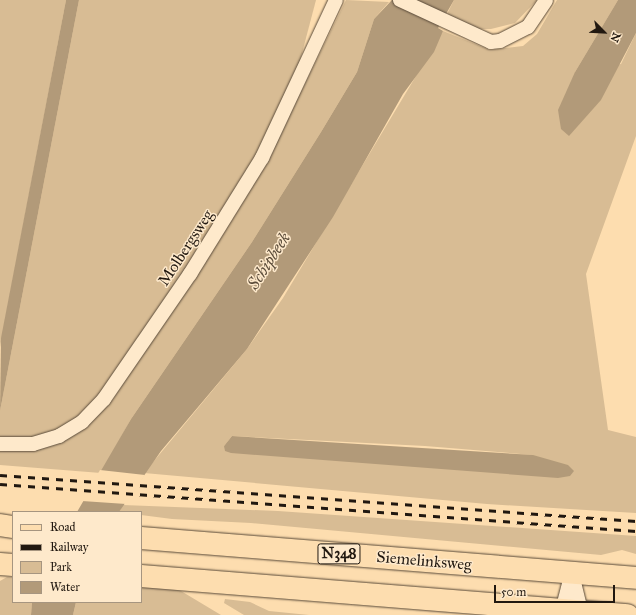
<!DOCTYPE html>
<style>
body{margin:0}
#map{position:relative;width:636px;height:615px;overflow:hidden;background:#fdddaf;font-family:"IM FELL Great Primer",serif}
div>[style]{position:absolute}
.green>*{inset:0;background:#d8bc94}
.water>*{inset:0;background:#b29a79}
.pier>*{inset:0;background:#fdddaf}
.roads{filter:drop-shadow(0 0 1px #584938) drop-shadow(0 0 1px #584938)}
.minor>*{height:14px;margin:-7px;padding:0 7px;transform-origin:7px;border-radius:7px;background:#fee9cb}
.primary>*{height:22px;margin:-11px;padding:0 11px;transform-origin:11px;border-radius:11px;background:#fdddaf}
.rail>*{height:3px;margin-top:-1.5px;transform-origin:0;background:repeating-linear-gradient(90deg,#211810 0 7px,transparent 0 14px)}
span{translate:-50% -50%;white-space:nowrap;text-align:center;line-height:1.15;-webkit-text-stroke:3px #fee9cb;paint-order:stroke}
.shield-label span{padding:1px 3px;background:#fee9cb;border:1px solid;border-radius:3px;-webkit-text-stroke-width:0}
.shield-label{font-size:15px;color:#211810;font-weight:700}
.street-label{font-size:16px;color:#211810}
.water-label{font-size:17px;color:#5b4c3a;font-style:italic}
.legend{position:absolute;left:12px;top:511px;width:130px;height:92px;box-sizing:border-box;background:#fee9cb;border:1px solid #a69580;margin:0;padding:5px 7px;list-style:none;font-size:12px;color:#211810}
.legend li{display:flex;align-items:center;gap:8px;height:20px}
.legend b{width:20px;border:1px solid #a69580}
.north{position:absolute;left:584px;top:12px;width:40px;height:40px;-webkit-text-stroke:3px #fee9cb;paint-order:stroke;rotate:114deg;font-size:11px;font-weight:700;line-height:16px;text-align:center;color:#211810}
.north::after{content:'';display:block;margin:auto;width:14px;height:18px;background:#211810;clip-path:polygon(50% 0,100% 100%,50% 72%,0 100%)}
.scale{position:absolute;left:494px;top:585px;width:121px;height:18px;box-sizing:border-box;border:2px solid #211810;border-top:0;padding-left:5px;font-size:12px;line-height:14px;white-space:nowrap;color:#211810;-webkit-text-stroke:3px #fee9cb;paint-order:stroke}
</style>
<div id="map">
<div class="green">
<div style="clip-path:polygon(0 0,66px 0,0 347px)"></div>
<div style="clip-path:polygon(79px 0,316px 0,296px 76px,265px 140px,179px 280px,104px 391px,77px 418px,54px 431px,37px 437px,0 438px,0 411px)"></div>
<div style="clip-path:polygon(346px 0,389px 2px,374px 19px,357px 72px,321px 132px,252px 242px,131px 419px,101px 473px,0 465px,0 450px,86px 426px,111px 402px,265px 165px)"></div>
<div style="clip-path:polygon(454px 0,537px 0,515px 23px,491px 29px,476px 29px,447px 14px)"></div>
<div style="clip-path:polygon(evenodd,557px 0,618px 0,575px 72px,621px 64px,636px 33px,636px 136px,586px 274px,608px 430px,636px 437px,636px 513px,487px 504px,144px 473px,247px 349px,283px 298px,443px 31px,490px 50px,523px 46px,537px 34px,557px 0,232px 436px,425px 446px,533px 455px,224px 446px,232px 436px)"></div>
<div style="clip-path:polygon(123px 505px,278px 511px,636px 536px,636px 554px,622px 550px,601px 555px,251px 523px,172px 519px,141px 515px,141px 512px,119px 512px)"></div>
<div style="clip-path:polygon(7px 577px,13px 577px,13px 602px,32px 602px,31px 615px,0 615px,0 581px)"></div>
<div style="clip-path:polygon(141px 585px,176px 588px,221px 615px,73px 615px,76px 602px,141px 602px)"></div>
<div style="clip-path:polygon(225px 599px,250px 602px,269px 611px,309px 615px,244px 615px,224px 603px)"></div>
</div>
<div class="water">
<div style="clip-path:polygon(66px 0,79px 0,0 411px,1px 338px)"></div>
<div style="clip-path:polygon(392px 0,454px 0,438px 28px,443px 31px,434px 52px,403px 94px,333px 217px,247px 349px,161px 451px,119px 512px,77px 512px,131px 419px,252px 242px,321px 132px,357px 72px,374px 19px)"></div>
<div style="clip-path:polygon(618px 0,636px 0,636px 33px,601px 100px,569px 136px,561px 129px,558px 110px,575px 72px)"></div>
<div style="clip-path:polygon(232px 436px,533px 455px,568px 465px,574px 471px,570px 476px,558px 478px,231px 453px,225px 451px,224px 446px)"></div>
<div style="clip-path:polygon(32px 602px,76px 602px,73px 615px,31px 615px)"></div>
</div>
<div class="pier">
<div style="clip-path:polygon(100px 470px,145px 475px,126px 504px,82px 501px)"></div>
</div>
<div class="roads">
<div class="minor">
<div style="left:400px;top:0;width:100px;rotate:24.8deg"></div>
<div style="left:491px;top:42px;width:9px;rotate:-6deg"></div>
<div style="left:500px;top:41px;width:31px;rotate:-27deg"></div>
<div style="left:528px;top:27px;width:32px;rotate:-56deg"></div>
<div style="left:0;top:444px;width:33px"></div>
<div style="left:33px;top:444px;width:27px;rotate:-17deg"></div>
<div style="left:59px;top:436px;width:27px;rotate:-31deg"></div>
<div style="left:82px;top:422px;width:32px;rotate:-46deg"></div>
<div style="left:104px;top:399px;width:152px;rotate:-55.5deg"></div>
<div style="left:190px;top:274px;width:137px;rotate:-58.2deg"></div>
<div style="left:262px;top:158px;width:174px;rotate:-64.9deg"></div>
<div style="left:572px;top:574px;width:42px;rotate:76.3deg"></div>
<div style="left:561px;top:615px;width:44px;rotate:-75.7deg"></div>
</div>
<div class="primary">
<div style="left:0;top:525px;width:13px;rotate:9deg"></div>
<div style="left:141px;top:538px;width:497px;rotate:4.6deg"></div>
<div style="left:0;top:564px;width:13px;rotate:4deg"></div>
<div style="left:141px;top:576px;width:488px;rotate:4.6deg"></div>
</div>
</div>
<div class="rail">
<div style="left:0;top:475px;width:638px;rotate:4.14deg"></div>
<div style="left:0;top:484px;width:638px;rotate:4.23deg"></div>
</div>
<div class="shield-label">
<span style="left:339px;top:554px">N348</span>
</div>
<div class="street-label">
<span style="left:186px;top:248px;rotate:-57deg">Molbergsweg</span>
<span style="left:424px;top:561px;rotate:5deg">Siemelinksweg</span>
</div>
<div class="water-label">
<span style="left:269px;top:261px;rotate:-57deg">Schipbeek</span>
</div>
<ul class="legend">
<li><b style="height:5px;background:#fdddaf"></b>Road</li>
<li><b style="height:5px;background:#211810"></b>Railway</li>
<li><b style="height:11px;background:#d8bc94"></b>Park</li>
<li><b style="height:11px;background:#b29a79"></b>Water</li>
</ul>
<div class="north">N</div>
<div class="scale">50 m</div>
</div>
